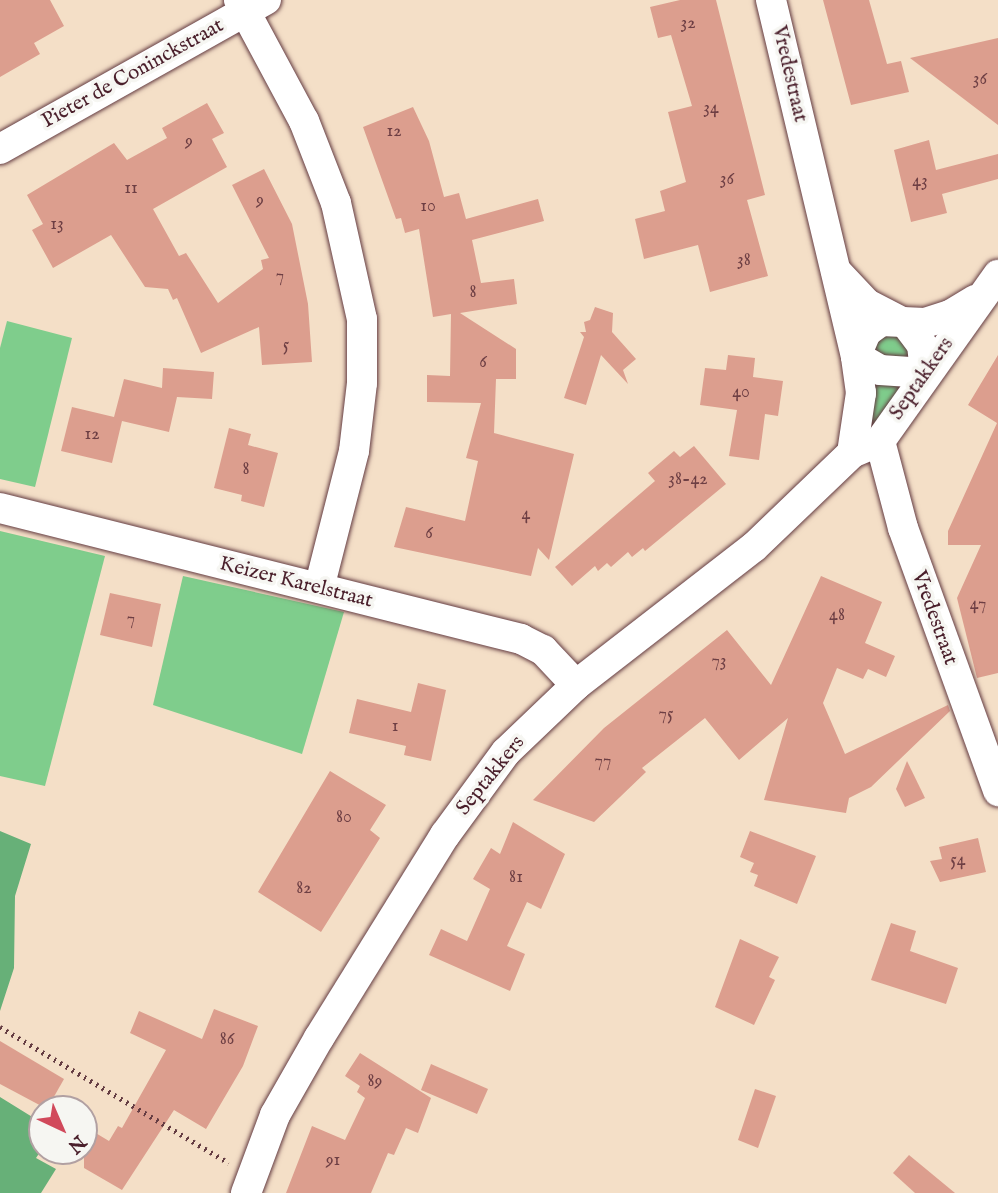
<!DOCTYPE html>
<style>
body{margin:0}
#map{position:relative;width:998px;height:1193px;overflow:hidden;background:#f4dfc7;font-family:"IM FELL English",serif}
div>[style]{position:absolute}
.green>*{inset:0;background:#7fcd8c}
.forest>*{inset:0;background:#67b078}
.building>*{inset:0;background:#dc9e8e}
.path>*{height:4.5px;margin-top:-2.25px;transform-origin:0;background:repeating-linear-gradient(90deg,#643c42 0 2px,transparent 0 7px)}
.roads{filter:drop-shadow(0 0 2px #643c42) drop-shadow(0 0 2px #643c42)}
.street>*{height:30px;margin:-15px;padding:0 15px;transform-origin:15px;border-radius:15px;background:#fff}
span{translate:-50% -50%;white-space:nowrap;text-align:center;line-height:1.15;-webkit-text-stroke:7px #f6f6f2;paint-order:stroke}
.number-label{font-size:18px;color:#6e3f44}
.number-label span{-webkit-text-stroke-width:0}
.street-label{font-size:21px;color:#4a1f2b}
.north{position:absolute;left:28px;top:1095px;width:70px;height:70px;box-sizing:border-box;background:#f6f6f2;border:2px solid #b1a0a2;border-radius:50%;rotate:136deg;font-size:19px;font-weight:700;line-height:28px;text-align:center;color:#4a1f2b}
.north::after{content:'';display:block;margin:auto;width:24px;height:32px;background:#d1495b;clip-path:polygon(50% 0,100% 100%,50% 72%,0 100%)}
</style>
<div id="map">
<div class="green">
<div style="clip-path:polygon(7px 321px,72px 338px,35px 487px,0 479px,0 348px)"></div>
<div style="clip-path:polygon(900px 329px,912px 360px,877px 356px,870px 343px)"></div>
<div style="clip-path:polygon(878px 376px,909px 381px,872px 429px,868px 425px,871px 386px)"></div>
<div style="clip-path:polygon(0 531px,105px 556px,45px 786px,0 776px)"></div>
<div style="clip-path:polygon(183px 576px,344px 612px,302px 754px,153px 705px)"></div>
</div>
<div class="forest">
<div style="clip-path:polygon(0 831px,31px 844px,15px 896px,14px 968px,0 1011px)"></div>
<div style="clip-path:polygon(0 1097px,42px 1123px,42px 1149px,36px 1158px,56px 1169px,41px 1193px,0 1193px)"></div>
</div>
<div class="building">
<div style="clip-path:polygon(0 0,50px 0,64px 26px,34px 43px,40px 54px,0 77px)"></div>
<div style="clip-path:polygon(680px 0,716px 0,765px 195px,747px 200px,768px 276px,710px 292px,698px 245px,644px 259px,635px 219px,665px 211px,660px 191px,686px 182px,668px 112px,692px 106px,671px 35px,658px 38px,650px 7px)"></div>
<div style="clip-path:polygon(823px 0,869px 0,887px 64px,901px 61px,909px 92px,851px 105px)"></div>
<div style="clip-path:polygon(998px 38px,998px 125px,910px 58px)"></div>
<div style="clip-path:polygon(207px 103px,224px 133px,212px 139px,227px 167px,153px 209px,179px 256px,186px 253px,218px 303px,263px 269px,261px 260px,269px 258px,232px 185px,264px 169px,292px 224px,308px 304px,312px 362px,262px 365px,259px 327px,201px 353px,177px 298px,173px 300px,168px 289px,145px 287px,111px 235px,53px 268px,32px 230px,43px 224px,27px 195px,114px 143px,127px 160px,167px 138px,162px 128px)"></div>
<div style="clip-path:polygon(413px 107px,429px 141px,444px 197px,459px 193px,466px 219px,538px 199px,544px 221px,472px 240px,481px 283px,514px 279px,517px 304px,460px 313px,516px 349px,516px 379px,496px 379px,494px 433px,574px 454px,549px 560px,538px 548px,531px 576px,394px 547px,406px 507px,465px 521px,478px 461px,466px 458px,481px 403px,427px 402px,427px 375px,450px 376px,451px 314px,433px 317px,419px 229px,405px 233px,401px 218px,396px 219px,363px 127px)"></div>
<div style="clip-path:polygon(929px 140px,936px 170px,998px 154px,998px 179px,942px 194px,947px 213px,911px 222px,894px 150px)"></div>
<div style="clip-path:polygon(595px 307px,613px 313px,612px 332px,636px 359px,623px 370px,628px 384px,601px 355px,586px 405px,564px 398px,584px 337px,580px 332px,586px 332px,584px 322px,590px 320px)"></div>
<div style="clip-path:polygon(728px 355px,755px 358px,753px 377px,783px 381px,778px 416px,765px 414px,759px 460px,729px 456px,737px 410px,700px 405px,705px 368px,726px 370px)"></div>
<div style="clip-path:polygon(998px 355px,998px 673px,977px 678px,957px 598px,981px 545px,948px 545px,948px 531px,997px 423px,968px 405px)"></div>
<div style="clip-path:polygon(163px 368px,214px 372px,212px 399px,177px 397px,169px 432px,122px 421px,112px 463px,61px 451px,72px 407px,114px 417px,124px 379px,162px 388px)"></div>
<div style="clip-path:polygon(229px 428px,251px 434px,248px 445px,278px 453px,264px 507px,241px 501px,242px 495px,214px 488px)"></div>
<div style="clip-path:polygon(694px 446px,726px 484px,645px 551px,643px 548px,632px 557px,628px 552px,611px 567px,607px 563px,598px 571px,595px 566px,572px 586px,555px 567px,655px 481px,648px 473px,674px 451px,680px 457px)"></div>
<div style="clip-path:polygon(821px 576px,882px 602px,865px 643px,895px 656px,886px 677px,868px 669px,863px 679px,837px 668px,823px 703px,845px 754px,948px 705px,950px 711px,871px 787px,849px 798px,846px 813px,764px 800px,788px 718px,739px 760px,705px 718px,642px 768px,646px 772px,594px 822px,533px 800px,604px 728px,727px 630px,771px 685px)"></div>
<div style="clip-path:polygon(110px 593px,161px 604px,152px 647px,100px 635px)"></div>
<div style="clip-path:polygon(418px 683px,446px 690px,431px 761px,404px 755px,406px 746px,349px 733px,357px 699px,411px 712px)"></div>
<div style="clip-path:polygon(907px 761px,925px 798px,905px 807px,896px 789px)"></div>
<div style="clip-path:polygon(330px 771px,386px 805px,370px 830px,380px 838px,321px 932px,258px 892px)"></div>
<div style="clip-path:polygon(513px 822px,565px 854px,541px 909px,527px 902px,507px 946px,525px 954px,510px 991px,429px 955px,441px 929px,467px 941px,490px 889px,473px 879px,491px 848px,500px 854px)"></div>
<div style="clip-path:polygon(750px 831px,816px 856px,797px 904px,754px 886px,758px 875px,750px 872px,754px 863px,740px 857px)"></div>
<div style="clip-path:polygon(978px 838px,986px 872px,940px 882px,930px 861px,942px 859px,939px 847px)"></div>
<div style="clip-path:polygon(891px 923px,916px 931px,910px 951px,958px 968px,946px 1004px,871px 980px)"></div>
<div style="clip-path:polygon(740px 939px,779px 957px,769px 977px,775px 980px,754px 1025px,715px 1007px)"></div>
<div style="clip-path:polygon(214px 1009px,258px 1026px,243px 1066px,206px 1129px,174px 1110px,122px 1190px,84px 1168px,84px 1149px,94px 1132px,109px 1141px,118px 1126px,122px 1128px,166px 1050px,130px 1033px,139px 1011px,202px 1039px)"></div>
<div style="clip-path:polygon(0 1041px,64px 1079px,47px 1109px,0 1084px)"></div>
<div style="clip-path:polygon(360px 1053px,431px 1098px,418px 1133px,406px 1128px,394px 1155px,388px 1153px,371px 1193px,286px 1193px,312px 1126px,345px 1140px,365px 1098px,357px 1092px,360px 1086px,345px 1076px)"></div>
<div style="clip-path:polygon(431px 1064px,488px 1089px,477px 1114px,421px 1090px)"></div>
<div style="clip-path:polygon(755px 1089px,776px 1096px,758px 1148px,738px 1140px)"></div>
<div style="clip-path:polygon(909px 1155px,955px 1193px,915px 1193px,893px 1173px)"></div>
</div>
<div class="path">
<div style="left:0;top:1027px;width:266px;rotate:30.7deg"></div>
</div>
<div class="roads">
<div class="street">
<div style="left:239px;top:0;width:137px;rotate:61.8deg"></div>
<div style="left:304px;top:121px;width:88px;rotate:68.7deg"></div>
<div style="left:336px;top:203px;width:119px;rotate:77.4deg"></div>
<div style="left:362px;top:319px;width:64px;rotate:90deg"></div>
<div style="left:362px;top:383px;width:68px;rotate:96.7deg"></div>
<div style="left:354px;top:451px;width:141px;rotate:104.3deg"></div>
<div style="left:771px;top:0;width:366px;rotate:76.6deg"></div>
<div style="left:856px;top:356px;width:28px;rotate:30deg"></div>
<div style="left:880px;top:370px;width:45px;rotate:3.8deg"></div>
<div style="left:925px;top:373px;width:28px;rotate:-96deg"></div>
<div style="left:922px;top:345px;width:26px;rotate:-127deg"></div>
<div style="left:906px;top:324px;width:44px;rotate:-152.9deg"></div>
<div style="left:867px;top:304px;width:45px;rotate:-133.2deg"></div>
<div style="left:0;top:149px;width:305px;rotate:-29.3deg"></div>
<div style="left:880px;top:441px;width:90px;rotate:75.2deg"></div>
<div style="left:903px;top:528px;width:280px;rotate:70.1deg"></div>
<div style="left:852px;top:453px;width:61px;rotate:-81.5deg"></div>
<div style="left:861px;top:393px;width:37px;rotate:-98deg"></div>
<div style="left:856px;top:356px;width:26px;rotate:-67deg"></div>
<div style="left:866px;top:332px;width:19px;rotate:-36deg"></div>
<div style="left:881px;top:321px;width:44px;rotate:2.6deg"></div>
<div style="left:925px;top:323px;width:26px;rotate:-18deg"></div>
<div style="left:950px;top:315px;width:29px;rotate:-31deg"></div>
<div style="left:0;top:508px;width:537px;rotate:14.11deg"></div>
<div style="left:521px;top:639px;width:25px;rotate:27deg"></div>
<div style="left:543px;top:650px;width:48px;rotate:46.7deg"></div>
<div style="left:246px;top:1193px;width:83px;rotate:-69.6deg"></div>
<div style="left:275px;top:1115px;width:89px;rotate:-60.3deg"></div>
<div style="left:319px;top:1038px;width:239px;rotate:-58.2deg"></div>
<div style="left:445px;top:835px;width:103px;rotate:-53.7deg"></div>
<div style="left:506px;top:752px;width:97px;rotate:-43.7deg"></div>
<div style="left:576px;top:685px;width:225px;rotate:-37.8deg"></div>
<div style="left:754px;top:547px;width:136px;rotate:-43.8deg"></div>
<div style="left:852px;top:453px;width:30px;rotate:-23deg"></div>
<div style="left:880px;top:441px;width:204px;rotate:-54.6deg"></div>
</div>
</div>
<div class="number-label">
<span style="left:688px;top:24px">32</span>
<span style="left:980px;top:80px">36</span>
<span style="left:711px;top:109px">34</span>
<span style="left:394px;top:132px">12</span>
<span style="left:189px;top:142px">9</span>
<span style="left:727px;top:180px">36</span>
<span style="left:920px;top:182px">43</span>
<span style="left:131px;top:189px">11</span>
<span style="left:260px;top:201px">9</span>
<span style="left:428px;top:207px">10</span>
<span style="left:57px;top:225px">13</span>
<span style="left:744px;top:261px">38</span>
<span style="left:280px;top:277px">7</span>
<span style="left:473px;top:293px">8</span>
<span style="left:286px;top:346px">5</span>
<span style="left:483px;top:363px">6</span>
<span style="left:741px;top:393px">40</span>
<span style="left:92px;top:435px">12</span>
<span style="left:246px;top:470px">8</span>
<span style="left:688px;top:480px">38-42</span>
<span style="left:526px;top:515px">4</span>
<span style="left:429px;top:534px">6</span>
<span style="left:978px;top:605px">47</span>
<span style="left:837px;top:616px">48</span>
<span style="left:131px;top:620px">7</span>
<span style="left:719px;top:662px">73</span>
<span style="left:666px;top:715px">75</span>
<span style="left:395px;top:727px">1</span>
<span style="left:603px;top:762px">77</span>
<span style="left:344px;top:818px">80</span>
<span style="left:958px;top:861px">54</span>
<span style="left:516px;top:878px">81</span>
<span style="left:304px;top:889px">82</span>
<span style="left:227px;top:1040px">86</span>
<span style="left:375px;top:1082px">89</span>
<span style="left:333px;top:1161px">91</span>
</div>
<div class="street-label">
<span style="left:133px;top:74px;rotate:-29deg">Pieter de Coninckstraat</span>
<span style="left:789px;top:74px;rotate:77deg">Vredestraat</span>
<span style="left:922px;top:379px;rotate:-55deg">Septakkers</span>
<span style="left:296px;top:583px;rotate:14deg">Keizer Karelstraat</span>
<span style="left:934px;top:618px;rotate:70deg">Vredestraat</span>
<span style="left:491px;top:776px;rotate:-51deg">Septakkers</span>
</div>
<div class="north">N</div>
</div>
